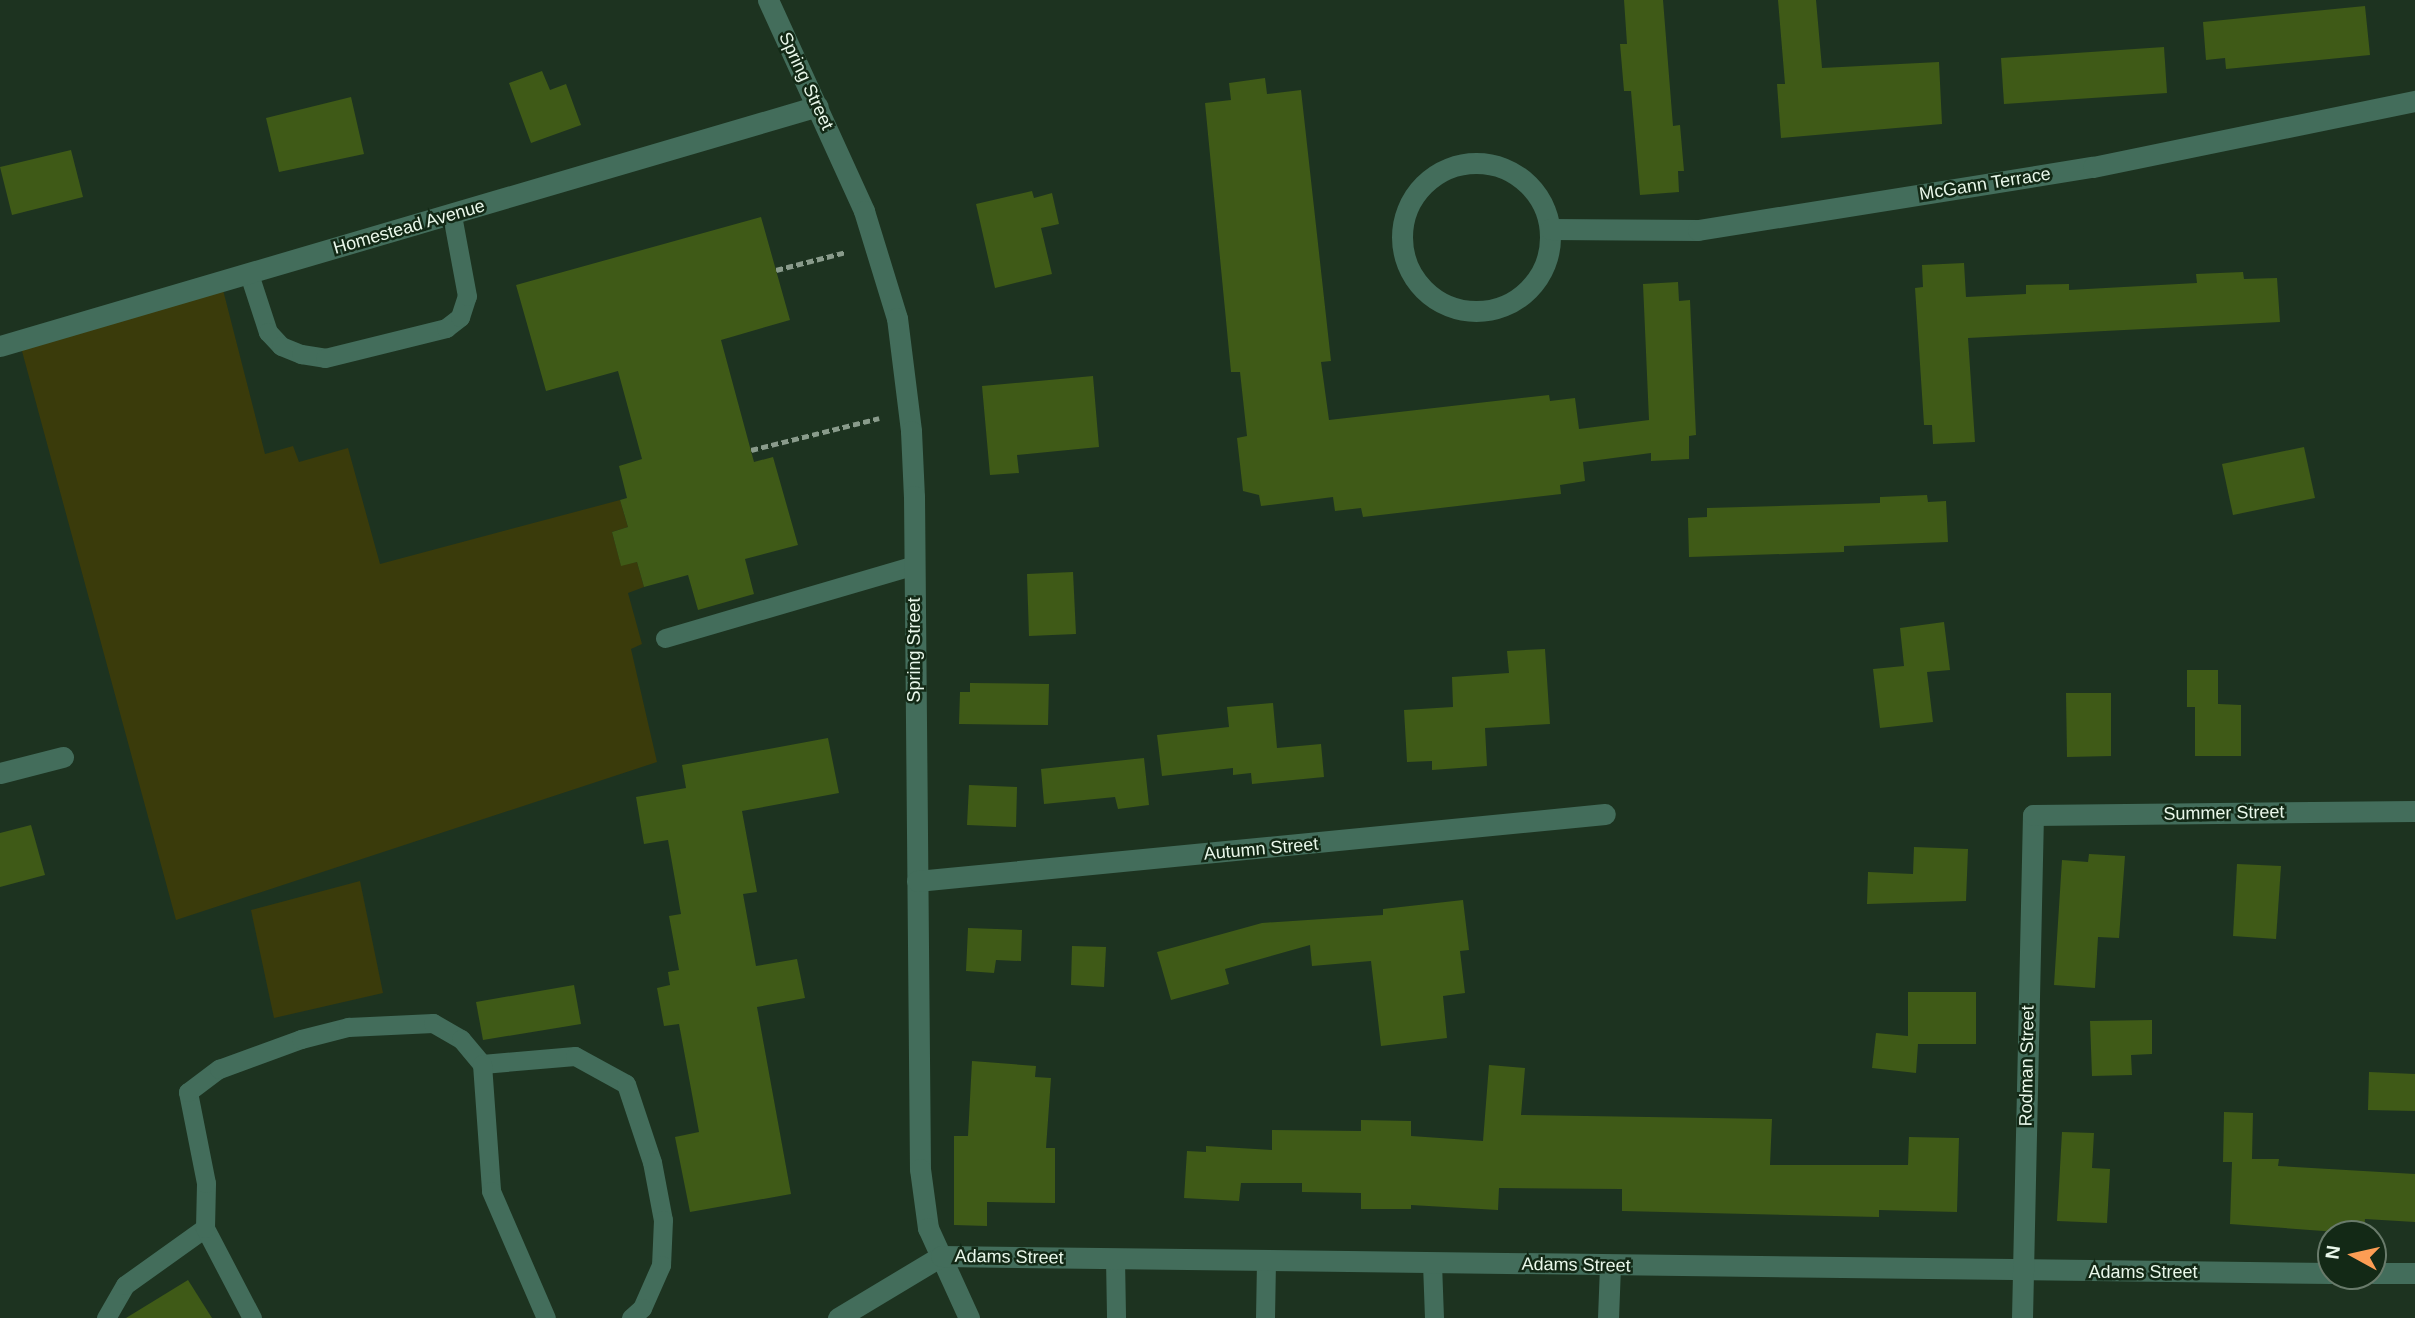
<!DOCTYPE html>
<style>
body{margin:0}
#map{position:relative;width:2415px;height:1318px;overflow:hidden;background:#1d3320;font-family:Helvetica,sans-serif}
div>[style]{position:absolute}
.green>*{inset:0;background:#3a3b0b}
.building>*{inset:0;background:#3f5a17}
.path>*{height:4.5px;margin-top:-2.25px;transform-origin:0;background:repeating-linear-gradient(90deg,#899b8b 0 7px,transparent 0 10.5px)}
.lane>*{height:19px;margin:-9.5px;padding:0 9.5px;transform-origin:9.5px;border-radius:9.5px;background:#436d5b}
.street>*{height:21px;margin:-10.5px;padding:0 10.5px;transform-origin:10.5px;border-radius:10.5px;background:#436d5b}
.street>.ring{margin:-10.5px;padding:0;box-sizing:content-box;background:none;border:21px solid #436d5b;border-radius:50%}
span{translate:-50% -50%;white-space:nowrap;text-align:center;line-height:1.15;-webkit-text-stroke:5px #132916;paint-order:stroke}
.street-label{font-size:18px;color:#e9f7ea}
.north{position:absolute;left:2317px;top:1220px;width:70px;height:70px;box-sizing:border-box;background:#132916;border:2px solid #697b6b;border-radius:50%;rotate:278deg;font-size:19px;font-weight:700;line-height:28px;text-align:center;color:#e9f7ea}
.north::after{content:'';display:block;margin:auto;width:24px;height:32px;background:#fc9d54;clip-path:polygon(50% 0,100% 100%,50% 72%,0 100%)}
</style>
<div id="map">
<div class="green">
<div style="clip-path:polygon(221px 282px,265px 454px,293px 446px,299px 462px,348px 448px,380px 564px,620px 500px,628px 527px,612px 532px,621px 565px,637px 562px,644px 587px,628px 593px,642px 644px,631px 649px,657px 762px,176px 920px,19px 340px)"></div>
<div style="clip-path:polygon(360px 881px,383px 993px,274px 1018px,251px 910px)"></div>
</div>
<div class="building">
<div style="clip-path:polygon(1624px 0,1663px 0,1673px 126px,1680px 125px,1684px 171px,1678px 171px,1679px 192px,1640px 195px,1631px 91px,1624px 91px,1620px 44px,1627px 44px)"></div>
<div style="clip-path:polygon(1778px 0,1816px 0,1822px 68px,1939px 62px,1942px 124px,1781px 138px,1777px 84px,1785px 84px)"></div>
<div style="clip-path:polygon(2365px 6px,2370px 55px,2226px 69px,2225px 58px,2206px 60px,2203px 22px)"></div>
<div style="clip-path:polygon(2164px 47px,2167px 93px,2004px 104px,2001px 58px)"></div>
<div style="clip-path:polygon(542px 71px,550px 90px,566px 84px,581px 125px,531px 143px,509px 83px)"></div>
<div style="clip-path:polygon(1265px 78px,1267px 94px,1301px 90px,1331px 361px,1321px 362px,1329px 420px,1549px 395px,1550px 401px,1575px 398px,1579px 429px,1649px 420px,1643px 284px,1678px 282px,1679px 301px,1690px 300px,1696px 435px,1689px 436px,1689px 459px,1651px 461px,1651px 453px,1583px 462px,1585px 481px,1560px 485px,1561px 494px,1363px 517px,1361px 508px,1335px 511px,1333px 497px,1261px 506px,1259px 495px,1243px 491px,1237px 438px,1247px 436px,1240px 372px,1231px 372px,1205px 103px,1231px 100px,1229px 83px)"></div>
<div style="clip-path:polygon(351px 97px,364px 154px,279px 172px,266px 118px)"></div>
<div style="clip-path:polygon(71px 150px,83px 197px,12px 215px,0 167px)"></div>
<div style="clip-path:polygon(1032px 191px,1034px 198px,1052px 193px,1059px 224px,1041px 228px,1052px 274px,995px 288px,976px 204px)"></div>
<div style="clip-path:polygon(761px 217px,790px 320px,721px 340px,754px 462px,773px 457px,798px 545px,745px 559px,754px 594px,698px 610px,688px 575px,644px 587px,637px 562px,621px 566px,612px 532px,628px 527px,620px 500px,627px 498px,619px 466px,642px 459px,618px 371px,546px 391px,516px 285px)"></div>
<div style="clip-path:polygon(1964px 263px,1966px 297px,2026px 294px,2026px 285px,2069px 284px,2069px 290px,2197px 283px,2196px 274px,2243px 272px,2244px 279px,2277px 278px,2280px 322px,1968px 338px,1975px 442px,1933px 444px,1932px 425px,1924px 425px,1915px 288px,1923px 287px,1922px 265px)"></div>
<div style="clip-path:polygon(1093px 376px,1099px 447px,1017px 455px,1019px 473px,990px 475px,982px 386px)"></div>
<div style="clip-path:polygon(2304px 447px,2315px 498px,2233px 515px,2222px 464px)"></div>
<div style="clip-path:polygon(1927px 495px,1928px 502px,1946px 501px,1948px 542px,1844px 546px,1844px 552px,1689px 557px,1688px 518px,1707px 517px,1707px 508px,1880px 503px,1880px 497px)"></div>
<div style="clip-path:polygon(1073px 572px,1076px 634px,1029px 636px,1027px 574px)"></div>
<div style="clip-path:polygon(1944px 622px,1950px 670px,1927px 672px,1933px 722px,1880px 728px,1873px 669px,1904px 666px,1900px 628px)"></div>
<div style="clip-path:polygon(1545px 649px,1550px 724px,1485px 728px,1487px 766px,1432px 770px,1432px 761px,1407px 762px,1404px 710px,1453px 707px,1452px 677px,1509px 673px,1507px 651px)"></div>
<div style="clip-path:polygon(2187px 670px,2218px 670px,2218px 704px,2241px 705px,2241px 756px,2195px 756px,2195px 707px,2187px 707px)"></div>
<div style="clip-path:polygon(970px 683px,1049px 684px,1048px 725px,959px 724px,960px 692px,970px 692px)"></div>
<div style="clip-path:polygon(2066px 693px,2111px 693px,2111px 756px,2067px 757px)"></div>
<div style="clip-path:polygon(1273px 703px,1277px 748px,1321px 744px,1324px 777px,1252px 784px,1251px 773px,1233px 775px,1233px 768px,1162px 776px,1157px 735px,1229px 727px,1227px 707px)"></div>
<div style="clip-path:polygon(828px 738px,839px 793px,742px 811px,757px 892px,743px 894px,756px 966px,797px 959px,805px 998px,757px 1007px,791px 1194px,690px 1212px,675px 1137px,699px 1132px,679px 1024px,664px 1026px,657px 988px,670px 985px,668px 972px,679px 970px,669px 916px,681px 914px,668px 840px,644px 844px,636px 797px,686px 788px,682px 765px)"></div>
<div style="clip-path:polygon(1144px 758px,1149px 805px,1118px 809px,1115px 797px,1044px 804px,1041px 769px)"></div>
<div style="clip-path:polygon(969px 785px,1017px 787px,1016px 827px,967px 825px)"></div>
<div style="clip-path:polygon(31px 825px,45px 875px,0 887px,0 833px)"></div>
<div style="clip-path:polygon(1914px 847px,1968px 849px,1966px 901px,1867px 904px,1868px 872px,1913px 874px)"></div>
<div style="clip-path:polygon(2089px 854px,2125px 856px,2119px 938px,2098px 937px,2095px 988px,2054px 985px,2062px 860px,2088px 862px)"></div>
<div style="clip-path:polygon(2237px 864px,2281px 866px,2276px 939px,2233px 936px)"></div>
<div style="clip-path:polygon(1463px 900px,1469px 950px,1460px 951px,1465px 993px,1443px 996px,1447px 1038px,1381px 1046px,1371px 961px,1312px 966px,1310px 945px,1225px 969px,1229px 984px,1171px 1000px,1157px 952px,1262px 923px,1383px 915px,1383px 909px)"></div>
<div style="clip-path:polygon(968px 928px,1022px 930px,1021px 961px,996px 960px,994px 973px,966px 971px)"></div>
<div style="clip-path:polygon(1072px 946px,1106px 947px,1104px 987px,1071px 985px)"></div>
<div style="clip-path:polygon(574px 985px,581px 1024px,483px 1040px,476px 1002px)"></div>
<div style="clip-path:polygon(1908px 992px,1976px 992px,1976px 1044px,1918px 1044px,1916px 1073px,1872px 1068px,1876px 1033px,1908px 1036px)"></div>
<div style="clip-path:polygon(2152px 1020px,2152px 1054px,2131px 1055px,2132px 1075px,2092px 1076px,2090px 1021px)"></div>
<div style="clip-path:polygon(972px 1061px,1036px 1066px,1035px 1077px,1051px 1078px,1046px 1148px,1055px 1148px,1055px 1203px,987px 1202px,987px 1226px,954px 1225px,954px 1136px,968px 1136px)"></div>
<div style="clip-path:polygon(1489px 1065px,1525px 1068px,1521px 1115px,1772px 1119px,1770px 1165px,1908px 1165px,1909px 1137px,1959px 1138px,1957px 1212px,1879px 1210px,1879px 1217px,1622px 1211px,1622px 1189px,1499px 1188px,1498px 1210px,1411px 1205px,1411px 1209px,1361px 1209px,1361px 1193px,1302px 1192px,1302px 1183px,1241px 1183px,1239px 1201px,1184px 1198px,1187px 1151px,1206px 1152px,1206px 1146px,1272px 1150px,1272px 1130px,1361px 1131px,1361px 1120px,1411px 1121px,1411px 1136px,1483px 1141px)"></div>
<div style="clip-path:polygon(2369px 1072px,2415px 1074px,2415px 1111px,2368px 1110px)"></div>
<div style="clip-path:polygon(2224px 1112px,2253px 1113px,2252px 1159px,2279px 1159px,2278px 1166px,2415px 1174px,2415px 1222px,2365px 1219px,2364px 1234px,2230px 1224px,2232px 1162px,2223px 1162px)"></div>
<div style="clip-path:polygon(2062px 1132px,2094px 1133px,2092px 1168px,2110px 1169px,2107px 1223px,2057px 1221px)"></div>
<div style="clip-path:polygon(188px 1280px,212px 1318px,126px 1318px)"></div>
</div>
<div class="path">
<div style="left:776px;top:270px;width:72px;rotate:-14.4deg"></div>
<div style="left:751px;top:450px;width:132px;rotate:-14deg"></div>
</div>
<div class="lane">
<div style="left:249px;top:274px;width:61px;rotate:71.9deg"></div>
<div style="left:268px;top:332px;width:19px;rotate:47deg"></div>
<div style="left:281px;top:346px;width:22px;rotate:22deg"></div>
<div style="left:301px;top:354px;width:24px;rotate:9deg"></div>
<div style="left:325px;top:358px;width:125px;rotate:-13.9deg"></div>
<div style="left:446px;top:328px;width:18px;rotate:-38deg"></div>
<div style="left:460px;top:317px;width:22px;rotate:-72deg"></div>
<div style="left:467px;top:296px;width:82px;rotate:-100.5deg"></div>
<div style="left:665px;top:638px;width:259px;rotate:-16.3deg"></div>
<div style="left:482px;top:1064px;width:93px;rotate:-4.9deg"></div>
<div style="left:575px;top:1056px;width:58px;rotate:28.8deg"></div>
<div style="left:626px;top:1084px;width:82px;rotate:71.6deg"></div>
<div style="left:652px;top:1162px;width:59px;rotate:79.3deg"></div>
<div style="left:663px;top:1220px;width:45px;rotate:92.5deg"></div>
<div style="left:661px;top:1265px;width:47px;rotate:113.8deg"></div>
<div style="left:642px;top:1308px;width:15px;rotate:138deg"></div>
<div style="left:1115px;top:1258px;width:60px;rotate:89deg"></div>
<div style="left:1432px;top:1263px;width:55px;rotate:87.9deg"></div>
<div style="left:106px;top:1318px;width:38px;rotate:-60deg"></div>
<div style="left:125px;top:1285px;width:98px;rotate:-35.5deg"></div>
<div style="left:252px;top:1318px;width:102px;rotate:-117.6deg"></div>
<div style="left:205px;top:1228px;width:45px;rotate:-88.7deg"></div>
<div style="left:206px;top:1183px;width:93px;rotate:-101.2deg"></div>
<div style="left:188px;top:1092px;width:39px;rotate:-37deg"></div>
<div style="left:219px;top:1069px;width:87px;rotate:-20.1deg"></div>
<div style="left:301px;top:1039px;width:49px;rotate:-14.3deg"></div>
<div style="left:348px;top:1027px;width:85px;rotate:-2.7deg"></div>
<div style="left:433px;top:1023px;width:32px;rotate:30deg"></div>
<div style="left:461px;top:1039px;width:33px;rotate:50deg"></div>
<div style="left:482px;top:1064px;width:127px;rotate:85.9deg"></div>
<div style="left:491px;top:1191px;width:138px;rotate:66.6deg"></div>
<div style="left:1265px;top:1318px;width:58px;rotate:-89deg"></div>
</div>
<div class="street">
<div style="left:768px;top:0;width:232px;rotate:65.5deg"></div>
<div style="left:864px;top:211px;width:112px;rotate:72.9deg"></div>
<div style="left:897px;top:318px;width:114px;rotate:82.9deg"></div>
<div style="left:911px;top:431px;width:65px;rotate:87.4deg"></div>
<div style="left:914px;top:496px;width:673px;rotate:89.49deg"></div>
<div style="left:920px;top:1169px;width:60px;rotate:82.3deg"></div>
<div style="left:928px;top:1228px;width:99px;rotate:65.5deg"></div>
<div class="ring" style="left:1402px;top:163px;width:127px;height:127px"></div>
<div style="left:1550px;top:229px;width:148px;rotate:0.4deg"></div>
<div style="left:1698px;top:230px;width:400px;rotate:-9.1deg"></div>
<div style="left:2093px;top:167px;width:329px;rotate:-11.6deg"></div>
<div style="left:0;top:346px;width:852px;rotate:-16.35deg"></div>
<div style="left:0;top:773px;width:65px;rotate:-14.3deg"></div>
<div style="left:917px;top:881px;width:691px;rotate:-5.56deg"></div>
<div style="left:2373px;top:1273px;width:42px"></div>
<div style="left:838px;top:1318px;width:120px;rotate:-31deg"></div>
<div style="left:941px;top:1256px;width:1390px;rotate:0.7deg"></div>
<div style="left:1608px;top:1318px;width:53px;rotate:-87.8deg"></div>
<div style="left:2022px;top:1318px;width:503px;rotate:-88.75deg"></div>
<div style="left:2033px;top:815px;width:382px;rotate:-0.6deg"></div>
</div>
<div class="street-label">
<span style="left:806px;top:81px;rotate:65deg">Spring Street</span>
<span style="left:1985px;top:184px;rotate:-9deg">McGann Terrace</span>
<span style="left:409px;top:227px;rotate:-16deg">Homestead Avenue</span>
<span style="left:914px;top:650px;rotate:-90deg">Spring Street</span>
<span style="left:2224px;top:813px;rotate:-1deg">Summer Street</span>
<span style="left:1261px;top:849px;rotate:-5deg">Autumn Street</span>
<span style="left:2027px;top:1066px;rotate:-89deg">Rodman Street</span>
<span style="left:1009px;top:1257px;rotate:1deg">Adams Street</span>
<span style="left:1576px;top:1265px;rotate:1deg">Adams Street</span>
<span style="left:2143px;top:1272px">Adams Street</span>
</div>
<div class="north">N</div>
</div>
